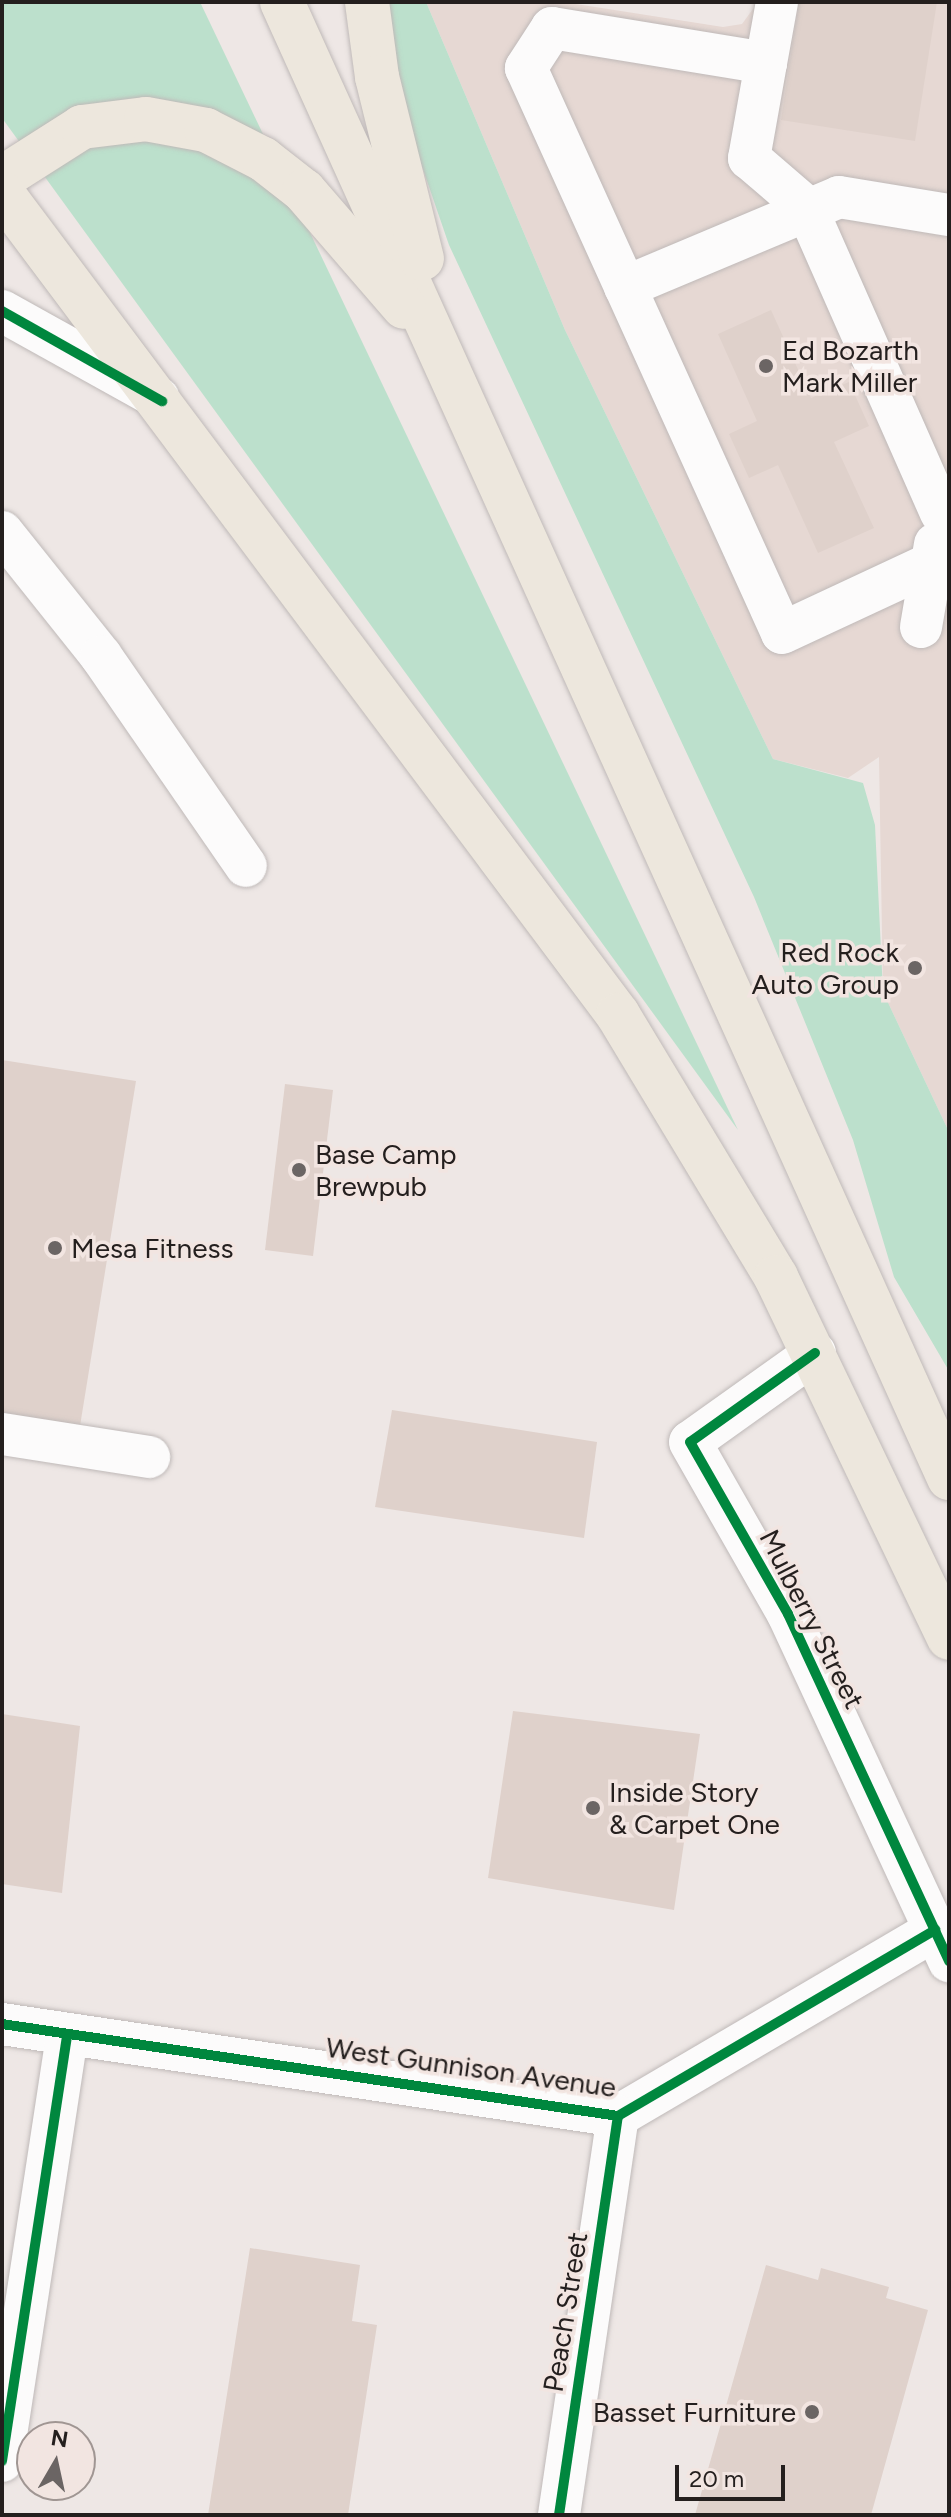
<!DOCTYPE html>
<style>
body{margin:0}
#map{position:relative;width:951px;height:2517px;overflow:hidden;background:#eee7e5;font-family:Figtree,sans-serif}
div>[style]{position:absolute}
.built>*{inset:0;background:#e6d8d3}
.green>*{inset:0;background:#bce0cc}
.building>*{inset:0;background:#dfd1cb}
.roads{filter:drop-shadow(0 0 2px #bfb9b8) drop-shadow(0 0 2px #bfb9b8)}
.minor>*{height:42px;margin:-21px;padding:0 21px;transform-origin:21px;border-radius:21px;background:#fcfbfb}
.highway>*{height:44px;margin:-22px;padding:0 22px;transform-origin:22px;border-radius:22px;background:#ede7dd}
.cycleway>*{height:10px;margin:-5px;padding:0 5px;transform-origin:5px;border-radius:5px;background:#00873e}
.dots>*{width:22px;height:22px;translate:-50% -50%;box-sizing:border-box;border:4px solid #f2e5e1;border-radius:50%}
span{translate:-50% -50%;white-space:nowrap;text-align:center;line-height:1.15;-webkit-text-stroke:7px #f2e5e1;paint-order:stroke}
.poi-label{font-size:28px;color:#241f1e}
.left{translate:0 -50%;text-align:left}
.right{translate:-100% -50%;text-align:right}
.street-label{font-size:28px;color:#241f1e}
.frame{position:absolute;inset:0;border:4px solid #241f1e;pointer-events:none}
.north{position:absolute;left:16px;top:2421px;width:80px;height:80px;box-sizing:border-box;background:#f2e5e1;border:2px solid #a09693;border-radius:50%;rotate:9deg;font-size:22px;font-weight:700;line-height:32px;text-align:center;color:#241f1e}
.north::after{content:'';display:block;margin:auto;width:28px;height:36px;background:#6b6564;clip-path:polygon(50% 0,100% 100%,50% 72%,0 100%)}
.scale{position:absolute;left:675px;top:2465px;width:110px;height:36px;box-sizing:border-box;border:4px solid #241f1e;border-top:0;padding-left:10px;font-size:24px;line-height:28px;white-space:nowrap;color:#241f1e;-webkit-text-stroke:6px #f2e5e1;paint-order:stroke}
</style>
<div id="map">
<div class="built">
<div style="clip-path:polygon(426px 2px,563px 2px,723px 27px,742px 24px,758px 2px,949px 2px,949px 1132px,883px 992px,879px 757px,848px 778px,773px 759px,565px 330px)"></div>
</div>
<div class="green">
<div style="clip-path:polygon(2px 2px,200px 2px,738px 1130px,2px 118px)"></div>
<div style="clip-path:polygon(383px 2px,426px 2px,565px 330px,773px 759px,863px 783px,875px 825px,883px 992px,949px 1132px,949px 1371px,894px 1277px,853px 1140px,754px 897px,449px 245px,416px 149px)"></div>
</div>
<div class="building">
<div style="clip-path:polygon(799px 2px,937px 2px,915px 141px,781px 120px)"></div>
<div style="clip-path:polygon(771px 310px,811px 398px,849px 382px,869px 426px,834px 442px,874px 528px,818px 553px,778px 465px,749px 478px,729px 434px,757px 421px,718px 334px)"></div>
<div style="clip-path:polygon(2px 1060px,136px 1081px,80px 1426px,2px 1414px)"></div>
<div style="clip-path:polygon(285px 1084px,333px 1090px,313px 1256px,265px 1250px)"></div>
<div style="clip-path:polygon(392px 1410px,597px 1442px,584px 1538px,375px 1507px)"></div>
<div style="clip-path:polygon(513px 1711px,700px 1734px,674px 1910px,488px 1878px)"></div>
<div style="clip-path:polygon(2px 1714px,80px 1726px,62px 1893px,2px 1884px)"></div>
<div style="clip-path:polygon(250px 2248px,360px 2265px,352px 2321px,377px 2325px,348px 2515px,208px 2515px)"></div>
<div style="clip-path:polygon(766px 2265px,818px 2280px,821px 2268px,889px 2287px,886px 2298px,928px 2310px,871px 2515px,695px 2515px)"></div>
</div>
<div class="roads">
<div class="minor">
<div style="left:777px;top:2px;width:62px;rotate:100.2deg"></div>
<div style="left:766px;top:63px;width:217px;rotate:-170.7deg"></div>
<div style="left:552px;top:28px;width:48px;rotate:123deg"></div>
<div style="left:526px;top:68px;width:620px;rotate:65.62deg"></div>
<div style="left:782px;top:633px;width:166px;rotate:-25deg"></div>
<div style="left:766px;top:63px;width:97px;rotate:100.1deg"></div>
<div style="left:749px;top:158px;width:75px;rotate:40.7deg"></div>
<div style="left:806px;top:207px;width:334px;rotate:66.2deg"></div>
<div style="left:625px;top:287px;width:232px;rotate:-22.8deg"></div>
<div style="left:839px;top:197px;width:111px;rotate:9.3deg"></div>
<div style="left:2px;top:311px;width:179px;rotate:29.1deg"></div>
<div style="left:2px;top:532px;width:159px;rotate:51.4deg"></div>
<div style="left:101px;top:656px;width:255px;rotate:55.4deg"></div>
<div style="left:921px;top:627px;width:84px;rotate:-80.4deg"></div>
<div style="left:815px;top:1353px;width:153px;rotate:144.5deg"></div>
<div style="left:690px;top:1442px;width:198px;rotate:60.3deg"></div>
<div style="left:788px;top:1614px;width:383px;rotate:65.1deg"></div>
<div style="left:2px;top:1434px;width:149px;rotate:8.9deg"></div>
<div style="left:2px;top:2024px;width:623px;rotate:8.49deg"></div>
<div style="left:618px;top:2116px;width:368px;rotate:-30.4deg"></div>
<div style="left:2px;top:2461px;width:431px;rotate:-81.3deg"></div>
<div style="left:559px;top:2515px;width:403px;rotate:-81.6deg"></div>
</div>
<div class="highway">
<div style="left:282px;top:2px;width:1620px;rotate:65.68deg"></div>
<div style="left:367px;top:2px;width:76px;rotate:82.4deg"></div>
<div style="left:377px;top:77px;width:187px;rotate:76.1deg"></div>
<div style="left:2px;top:178px;width:95px;rotate:-32.5deg"></div>
<div style="left:82px;top:127px;width:64px;rotate:-7.1deg"></div>
<div style="left:146px;top:119px;width:61px;rotate:10.4deg"></div>
<div style="left:206px;top:130px;width:64px;rotate:27deg"></div>
<div style="left:263px;top:159px;width:52px;rotate:38deg"></div>
<div style="left:304px;top:191px;width:153px;rotate:49.2deg"></div>
<div style="left:2px;top:193px;width:1027px;rotate:53.15deg"></div>
<div style="left:618px;top:1015px;width:306px;rotate:58.9deg"></div>
<div style="left:776px;top:1277px;width:400px;rotate:64.4deg"></div>
</div>
</div>
<div class="cycleway">
<div style="left:2px;top:311px;width:184px;rotate:29.4deg"></div>
<div style="left:815px;top:1353px;width:153px;rotate:144.5deg"></div>
<div style="left:690px;top:1442px;width:198px;rotate:60.3deg"></div>
<div style="left:788px;top:1614px;width:383px;rotate:65.1deg"></div>
<div style="left:2px;top:2024px;width:623px;rotate:8.49deg"></div>
<div style="left:618px;top:2116px;width:368px;rotate:-30.4deg"></div>
<div style="left:2px;top:2461px;width:431px;rotate:-81.3deg"></div>
<div style="left:559px;top:2515px;width:403px;rotate:-81.6deg"></div>
</div>
<div class="dots">
<div style="left:766px;top:366px;background:#6b6564"></div>
<div style="left:915px;top:968px;background:#6b6564"></div>
<div style="left:299px;top:1170px;background:#6b6564"></div>
<div style="left:55px;top:1248px;background:#6b6564"></div>
<div style="left:593px;top:1808px;background:#6b6564"></div>
<div style="left:812px;top:2412px;background:#6b6564"></div>
</div>
<div class="poi-label">
<span class="left" style="left:782px;top:366px">Ed Bozarth<br>Mark Miller</span>
<span class="right" style="left:899px;top:968px">Red Rock<br>Auto Group</span>
<span class="left" style="left:315px;top:1170px">Base Camp<br>Brewpub</span>
<span class="left" style="left:71px;top:1248px">Mesa Fitness</span>
<span class="left" style="left:609px;top:1808px">Inside Story<br>&amp; Carpet One</span>
<span class="right" style="left:796px;top:2412px">Basset Furniture</span>
</div>
<div class="street-label">
<span style="left:812px;top:1619px;rotate:63deg">Mulberry Street</span>
<span style="left:471px;top:2067px;rotate:8deg">West Gunnison Avenue</span>
<span style="left:565px;top:2312px;rotate:-81deg">Peach Street</span>
</div>
<div class="frame"></div>
<div class="north">N</div>
<div class="scale">20 m</div>
</div>
